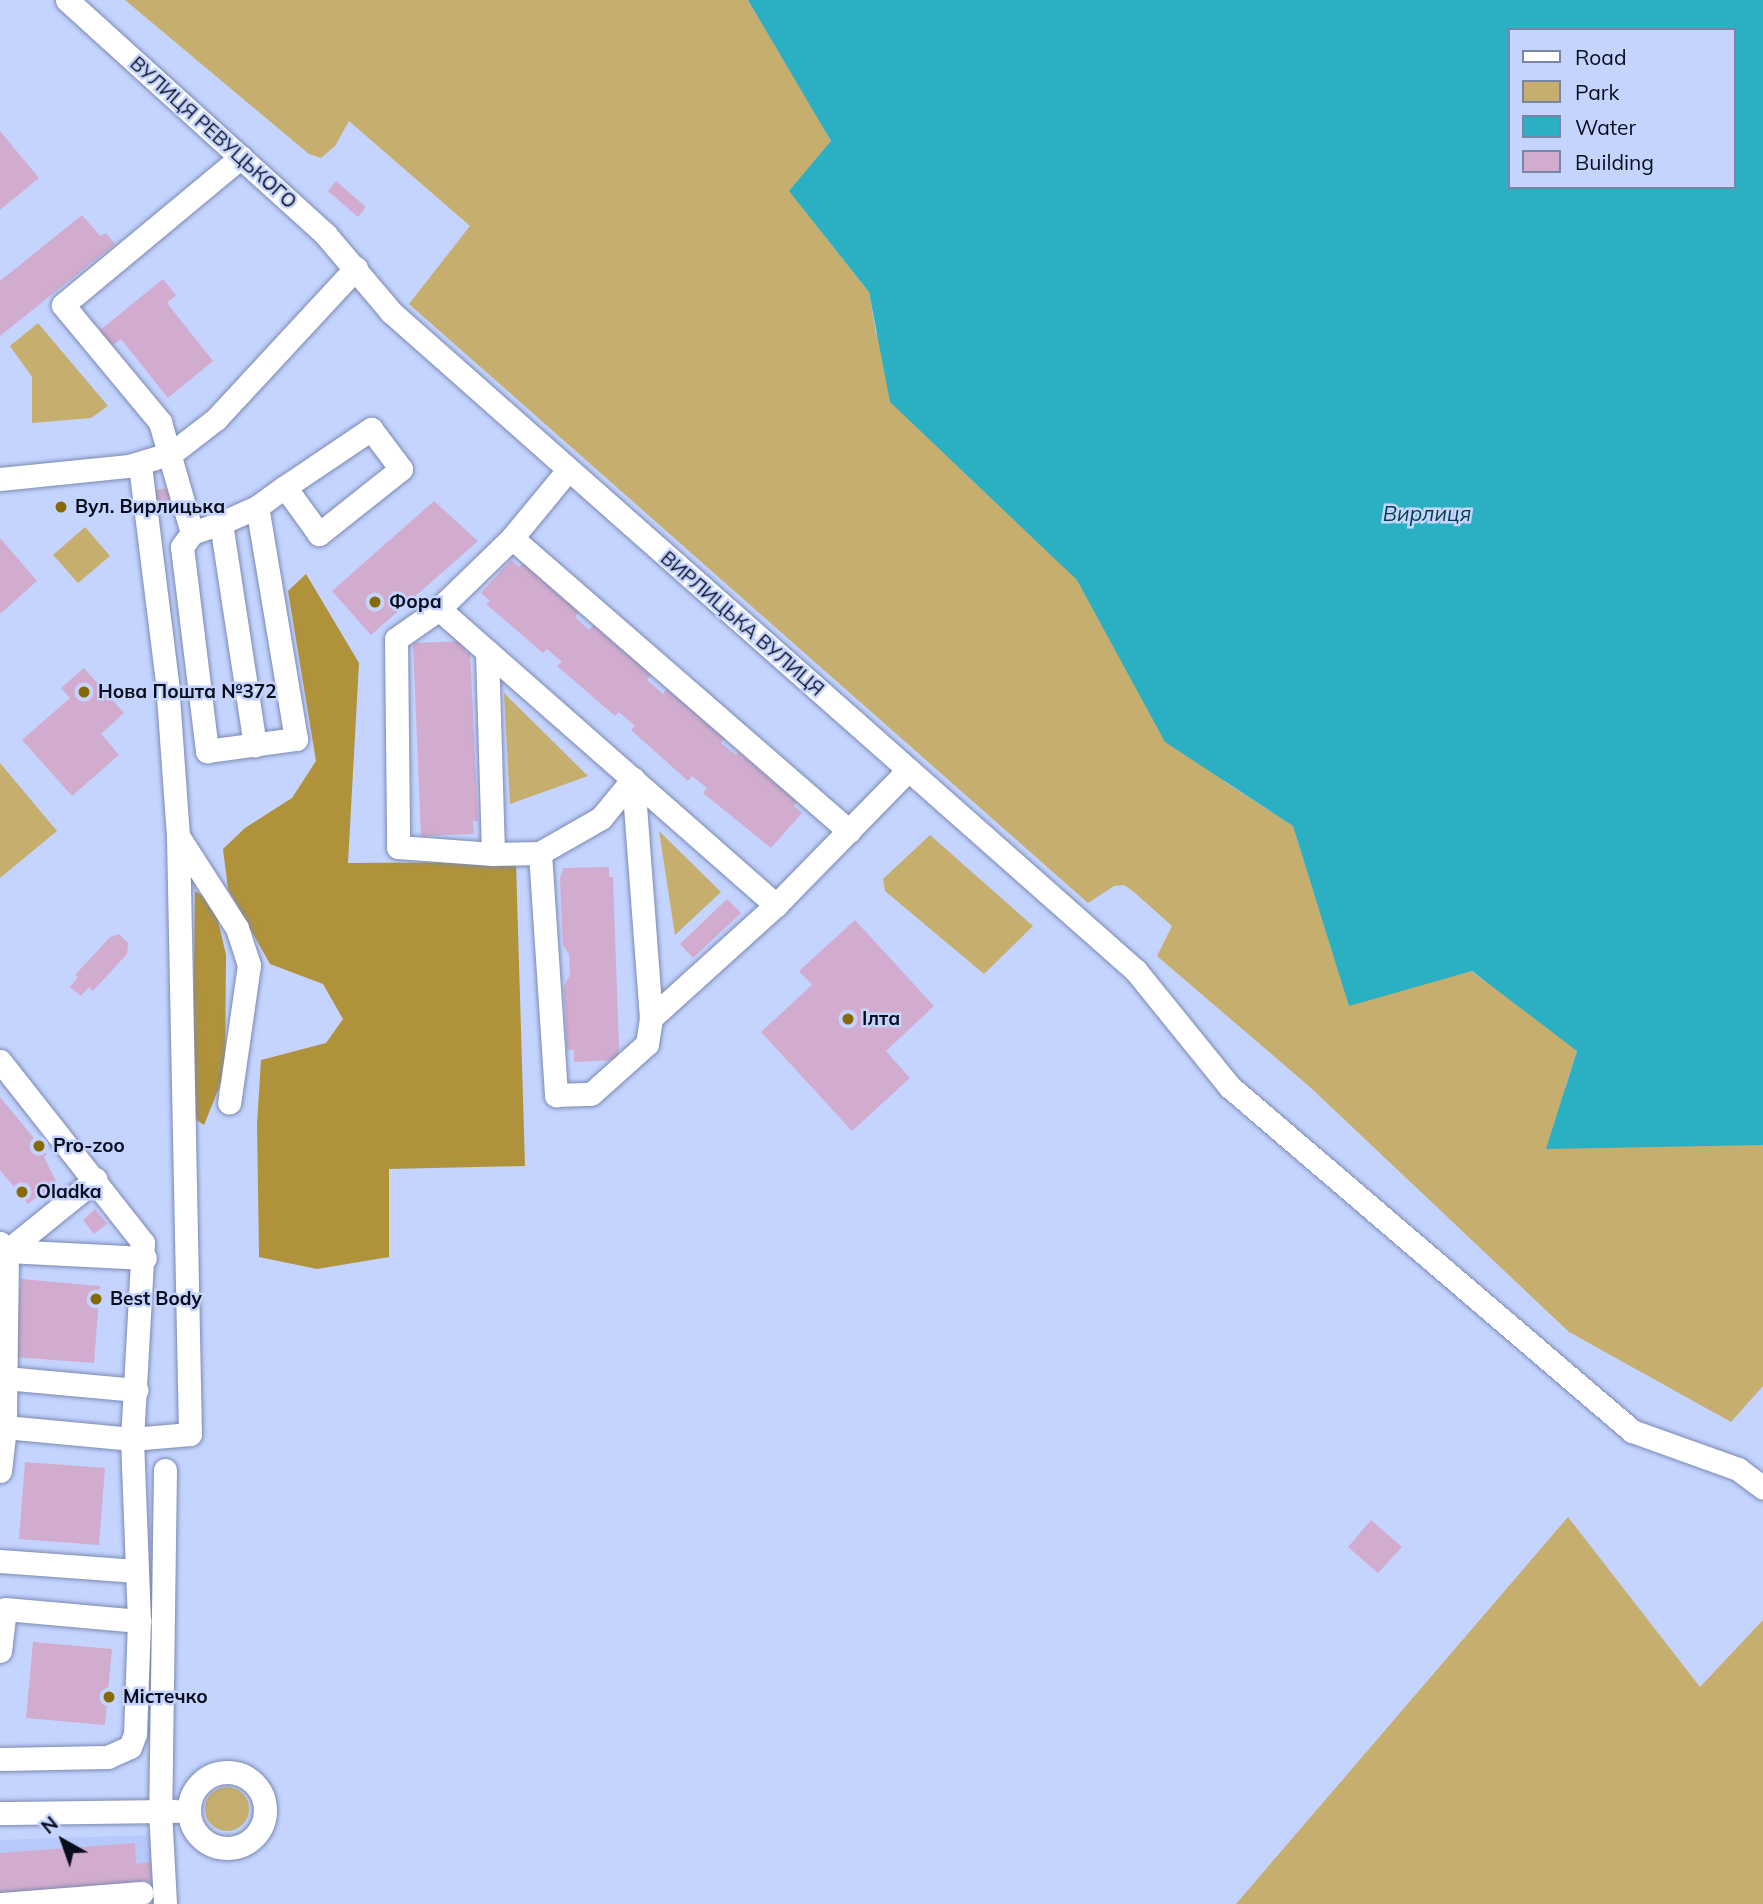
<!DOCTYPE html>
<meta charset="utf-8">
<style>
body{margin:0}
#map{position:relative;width:1763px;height:1904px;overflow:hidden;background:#c4d4ff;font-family:Mulish,sans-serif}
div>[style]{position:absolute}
.built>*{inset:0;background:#b7c9fb}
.green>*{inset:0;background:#c6ae6e}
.round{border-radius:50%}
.forest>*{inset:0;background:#b0923b}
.water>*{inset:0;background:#2bafc2}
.building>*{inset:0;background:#d2acce}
.roads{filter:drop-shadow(0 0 2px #7c8ab2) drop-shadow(0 0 2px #7c8ab2)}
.minor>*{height:23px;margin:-11.5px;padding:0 11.5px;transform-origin:11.5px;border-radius:11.5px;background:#fff}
.minor>.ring{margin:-11.5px;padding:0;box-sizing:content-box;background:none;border:23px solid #fff;border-radius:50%}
.dots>*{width:19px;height:19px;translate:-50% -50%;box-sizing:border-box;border:4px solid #c4d4ff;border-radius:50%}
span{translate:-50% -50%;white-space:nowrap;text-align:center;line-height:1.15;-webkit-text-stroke:5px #c4d4ff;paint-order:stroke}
.street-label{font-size:19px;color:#090e1d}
.poi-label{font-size:19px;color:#090e1d;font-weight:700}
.left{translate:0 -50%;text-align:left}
.water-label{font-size:21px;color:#033e46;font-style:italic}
.legend{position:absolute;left:1508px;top:28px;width:228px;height:161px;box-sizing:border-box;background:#c4d4ff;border:2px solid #7985a5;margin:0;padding:9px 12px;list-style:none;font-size:21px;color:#090e1d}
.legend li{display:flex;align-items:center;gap:14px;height:35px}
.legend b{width:35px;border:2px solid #7985a5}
.north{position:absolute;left:28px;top:1806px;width:70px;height:70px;-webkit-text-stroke:5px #c4d4ff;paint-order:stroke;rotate:320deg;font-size:19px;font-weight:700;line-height:28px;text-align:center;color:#090e1d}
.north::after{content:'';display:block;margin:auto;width:24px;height:32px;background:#090e1d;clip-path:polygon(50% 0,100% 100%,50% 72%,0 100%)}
</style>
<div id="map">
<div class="built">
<div style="clip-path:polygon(152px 1835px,154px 1904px,0 1904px,0 1840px)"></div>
</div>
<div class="green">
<div style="clip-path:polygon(125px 0,748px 0,779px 51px,819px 83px,818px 117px,831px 142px,813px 221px,869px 292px,876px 333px,1077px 580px,1225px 782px,1293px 826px,1316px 899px,1432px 982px,1471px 971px,1486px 982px,1511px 982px,1577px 1051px,1565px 1088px,1763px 1109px,1763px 1386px,1731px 1422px,1569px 1332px,1311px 1088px,1157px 956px,1172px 926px,1134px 892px,1124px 885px,1114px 886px,1088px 903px,409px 304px,470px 226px,349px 121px,335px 146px,321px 158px,309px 154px)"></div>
<div style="clip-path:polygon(38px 323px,108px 406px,91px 418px,32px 423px,32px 377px,10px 346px)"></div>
<div style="clip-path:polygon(85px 527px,110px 556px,78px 583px,53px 555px)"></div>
<div style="clip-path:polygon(504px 693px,588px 776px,510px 804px)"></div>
<div style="clip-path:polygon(0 763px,57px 831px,0 878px)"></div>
<div style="clip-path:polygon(659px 831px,721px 892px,675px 935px)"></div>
<div style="clip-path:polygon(930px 835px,1033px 926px,984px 974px,885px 891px,883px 879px)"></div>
<div style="clip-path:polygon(1568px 1517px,1700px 1687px,1763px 1620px,1763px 1904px,1236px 1904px)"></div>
<div class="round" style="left:205px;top:1787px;width:44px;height:44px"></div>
</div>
<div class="forest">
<div style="clip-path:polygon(306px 574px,359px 663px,348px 863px,516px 862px,525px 1166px,389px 1169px,389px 1257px,317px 1269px,259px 1257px,257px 1124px,261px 1060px,326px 1043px,343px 1019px,323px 984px,270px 964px,228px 889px,223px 849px,245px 828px,292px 798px,316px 761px,288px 591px)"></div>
<div style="clip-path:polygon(195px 891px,214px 903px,226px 955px,225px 1073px,204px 1125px,192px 1117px)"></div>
</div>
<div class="water">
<div style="clip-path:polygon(evenodd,748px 0,1763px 0,1763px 1145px,1546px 1149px,1577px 1051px,1472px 971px,1349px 1006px,1293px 826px,1165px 742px,1077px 580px,890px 402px,869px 292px,789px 191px,831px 141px,748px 0,1509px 30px,1733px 30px,1733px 187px,1509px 187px,1509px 30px)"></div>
</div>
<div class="building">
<div style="clip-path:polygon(0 131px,39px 178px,0 210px)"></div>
<div style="clip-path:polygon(336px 181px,366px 207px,358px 217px,328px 191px)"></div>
<div style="clip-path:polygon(82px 215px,100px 236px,106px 233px,115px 244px,0 336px,0 281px)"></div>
<div style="clip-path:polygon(163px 279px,176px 295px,167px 303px,213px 361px,168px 398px,121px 339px,111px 347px,99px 331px)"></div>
<div style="clip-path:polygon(173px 487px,177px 510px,154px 514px,150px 491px)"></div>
<div style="clip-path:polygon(434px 501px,478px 541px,371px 635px,332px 591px)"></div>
<div style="clip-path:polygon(0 538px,37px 581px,0 614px)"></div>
<div style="clip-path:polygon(511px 560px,519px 567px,523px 563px,579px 612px,575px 617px,589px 630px,594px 625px,651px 675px,647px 680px,663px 694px,667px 689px,725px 739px,721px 743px,736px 755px,739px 752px,797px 802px,794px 806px,802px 813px,771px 848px,703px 793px,707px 788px,692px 776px,688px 781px,631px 730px,635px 726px,619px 712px,615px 716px,557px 666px,562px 662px,547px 649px,543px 653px,486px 604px,490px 601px,481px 593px)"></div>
<div style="clip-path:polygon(464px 641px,465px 652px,470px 652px,478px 821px,473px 821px,474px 834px,421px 836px,413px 643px)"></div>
<div style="clip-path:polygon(84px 668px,124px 713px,101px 734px,119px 755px,72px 796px,22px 740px,70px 698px,61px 688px)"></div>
<div style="clip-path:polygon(609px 867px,609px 877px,613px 877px,619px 1048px,617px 1060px,574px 1062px,574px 1050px,567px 1050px,564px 986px,570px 975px,569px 955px,563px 945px,560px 879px,563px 868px)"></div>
<div style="clip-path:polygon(727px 899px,741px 913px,693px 958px,680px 944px)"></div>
<div style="clip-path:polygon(855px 920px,934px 1006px,886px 1051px,910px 1078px,852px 1131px,761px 1032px,812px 985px,799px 971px)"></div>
<div style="clip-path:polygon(119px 934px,128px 943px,127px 954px,93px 991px,89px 987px,81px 996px,70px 987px,78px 977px,75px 975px,110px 937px)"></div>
<div style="clip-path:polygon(0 1097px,47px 1154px,44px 1157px,56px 1181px,41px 1200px,38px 1196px,28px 1204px,0 1170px)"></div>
<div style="clip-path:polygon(95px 1209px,107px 1224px,94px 1234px,83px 1220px)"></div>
<div style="clip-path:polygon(21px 1279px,100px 1286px,94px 1363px,14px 1357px)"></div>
<div style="clip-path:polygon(25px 1462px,105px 1468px,99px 1545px,19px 1539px)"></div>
<div style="clip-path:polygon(1371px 1520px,1402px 1547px,1378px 1573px,1348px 1547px)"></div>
<div style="clip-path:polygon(33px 1642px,112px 1649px,105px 1725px,26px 1718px)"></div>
<div style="clip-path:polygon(135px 1843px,136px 1864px,150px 1862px,152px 1881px,0 1893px,0 1853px)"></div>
</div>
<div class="roads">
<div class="minor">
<div style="left:67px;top:0;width:350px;rotate:42.2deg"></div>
<div style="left:326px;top:235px;width:101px;rotate:49.8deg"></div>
<div style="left:391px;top:312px;width:995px;rotate:41.49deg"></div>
<div style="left:1136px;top:971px;width:149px;rotate:51deg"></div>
<div style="left:1230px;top:1087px;width:529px;rotate:40.55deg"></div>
<div style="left:1632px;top:1431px;width:113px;rotate:19.7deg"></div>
<div style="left:1738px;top:1469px;width:31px;rotate:37deg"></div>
<div style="left:241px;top:157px;width:231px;rotate:140.3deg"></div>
<div style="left:63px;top:305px;width:152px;rotate:50.3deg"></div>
<div style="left:160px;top:422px;width:116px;rotate:73.9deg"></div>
<div style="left:192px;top:533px;width:31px;rotate:-19deg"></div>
<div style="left:221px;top:523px;width:225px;rotate:81.3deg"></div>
<div style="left:568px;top:470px;width:88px;rotate:129.5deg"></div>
<div style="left:512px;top:538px;width:102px;rotate:135.8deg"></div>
<div style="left:439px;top:609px;width:449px;rotate:41.3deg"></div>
<div style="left:0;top:479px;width:130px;rotate:-5.8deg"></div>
<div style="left:129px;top:466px;width:45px;rotate:-16.8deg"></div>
<div style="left:172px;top:453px;width:56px;rotate:-37.7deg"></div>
<div style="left:216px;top:419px;width:206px;rotate:-47.2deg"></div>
<div style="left:221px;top:523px;width:39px;rotate:-24deg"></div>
<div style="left:257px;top:507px;width:34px;rotate:-36deg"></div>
<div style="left:285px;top:487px;width:104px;rotate:-34deg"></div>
<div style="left:371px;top:429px;width:50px;rotate:53.1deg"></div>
<div style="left:401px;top:469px;width:105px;rotate:141.6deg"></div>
<div style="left:319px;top:534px;width:58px;rotate:-125.9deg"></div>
<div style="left:192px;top:533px;width:17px;rotate:126deg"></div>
<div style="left:182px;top:547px;width:206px;rotate:83deg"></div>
<div style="left:207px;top:751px;width:90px;rotate:-7.7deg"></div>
<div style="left:296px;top:739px;width:235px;rotate:-99.5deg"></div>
<div style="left:512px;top:538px;width:447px;rotate:41deg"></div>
<div style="left:439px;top:609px;width:52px;rotate:145.1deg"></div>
<div style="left:396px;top:639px;width:208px;rotate:89.4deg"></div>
<div style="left:398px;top:847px;width:95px;rotate:4.2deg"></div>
<div style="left:487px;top:651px;width:203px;rotate:88.3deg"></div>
<div style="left:493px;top:854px;width:47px;rotate:-1.2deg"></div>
<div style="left:633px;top:779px;width:50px;rotate:129.4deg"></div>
<div style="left:601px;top:818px;width:70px;rotate:150.2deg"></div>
<div style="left:540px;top:853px;width:243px;rotate:86.2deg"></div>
<div style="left:556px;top:1095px;width:35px;rotate:-2deg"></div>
<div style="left:591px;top:1094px;width:75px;rotate:-41.8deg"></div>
<div style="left:647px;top:1044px;width:26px;rotate:-81deg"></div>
<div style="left:651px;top:1018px;width:169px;rotate:-42.1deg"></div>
<div style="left:776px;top:905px;width:189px;rotate:-45.6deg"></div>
<div style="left:633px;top:779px;width:240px;rotate:85.7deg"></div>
<div style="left:178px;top:836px;width:109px;rotate:57.3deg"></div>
<div style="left:237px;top:928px;width:39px;rotate:72deg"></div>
<div style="left:249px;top:965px;width:139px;rotate:98.2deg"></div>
<div style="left:0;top:1061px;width:231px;rotate:51.8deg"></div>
<div style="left:143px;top:1243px;width:196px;rotate:93.2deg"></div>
<div style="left:132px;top:1439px;width:58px;rotate:-4.9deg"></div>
<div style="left:190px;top:1434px;width:598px;rotate:-91.15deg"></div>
<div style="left:178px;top:836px;width:154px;rotate:-94.1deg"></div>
<div style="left:167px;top:682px;width:220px;rotate:-97.1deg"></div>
<div style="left:0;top:1243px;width:11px;rotate:49deg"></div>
<div style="left:7px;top:1251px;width:176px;rotate:90.7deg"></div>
<div style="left:7px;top:1251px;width:138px;rotate:2.9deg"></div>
<div style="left:7px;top:1251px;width:114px;rotate:-39deg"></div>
<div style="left:5px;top:1378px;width:132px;rotate:5.2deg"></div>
<div style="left:165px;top:1470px;width:341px;rotate:90.8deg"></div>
<div style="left:160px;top:1811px;width:93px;rotate:86.9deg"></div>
<div style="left:0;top:1471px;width:44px;rotate:-83.5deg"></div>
<div style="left:5px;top:1427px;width:128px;rotate:5.4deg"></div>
<div style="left:132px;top:1439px;width:182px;rotate:87.8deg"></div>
<div style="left:139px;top:1621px;width:113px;rotate:92deg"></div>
<div style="left:135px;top:1734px;width:14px;rotate:111deg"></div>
<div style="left:130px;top:1747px;width:24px;rotate:156deg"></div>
<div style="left:108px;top:1757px;width:108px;rotate:178.9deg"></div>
<div style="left:0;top:1561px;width:137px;rotate:4.2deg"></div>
<div style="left:0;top:1651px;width:42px;rotate:-83.2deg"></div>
<div style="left:5px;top:1609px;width:135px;rotate:5.1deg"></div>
<div class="ring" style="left:189px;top:1772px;width:53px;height:53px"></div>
<div style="left:0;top:1813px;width:175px;rotate:-0.7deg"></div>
<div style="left:1px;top:1904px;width:141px;rotate:-4.5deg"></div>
</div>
</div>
<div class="dots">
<div style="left:61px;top:507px;background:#876a06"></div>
<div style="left:375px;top:602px;background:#876a06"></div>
<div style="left:84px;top:692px;background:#876a06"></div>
<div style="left:848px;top:1019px;background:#876a06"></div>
<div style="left:39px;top:1146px;background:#876a06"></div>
<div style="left:22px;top:1192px;background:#876a06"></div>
<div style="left:96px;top:1299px;background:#876a06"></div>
<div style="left:109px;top:1697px;background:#876a06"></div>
</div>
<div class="street-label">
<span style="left:213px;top:133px;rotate:42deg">ВУЛИЦЯ РЕВУЦЬКОГО</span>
<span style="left:742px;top:624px;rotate:41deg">ВИРЛИЦЬКА ВУЛИЦЯ</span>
</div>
<div class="poi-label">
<span class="left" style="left:75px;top:507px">Вул. Вирлицька</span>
<span class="left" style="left:389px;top:602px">Фора</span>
<span class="left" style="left:98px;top:692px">Нова Пошта №372</span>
<span class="left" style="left:862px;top:1019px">Ілта</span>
<span class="left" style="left:53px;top:1146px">Pro-zoo</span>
<span class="left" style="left:36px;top:1192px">Oladka</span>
<span class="left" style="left:110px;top:1299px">Best Body</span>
<span class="left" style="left:123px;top:1697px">Містечко</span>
</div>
<div class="water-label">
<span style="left:1427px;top:513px">Вирлиця</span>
</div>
<ul class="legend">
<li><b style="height:9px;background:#fff"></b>Road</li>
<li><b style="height:19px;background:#c6ae6e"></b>Park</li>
<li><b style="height:19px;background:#2bafc2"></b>Water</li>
<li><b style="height:19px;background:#d2acce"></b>Building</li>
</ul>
<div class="north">N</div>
</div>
